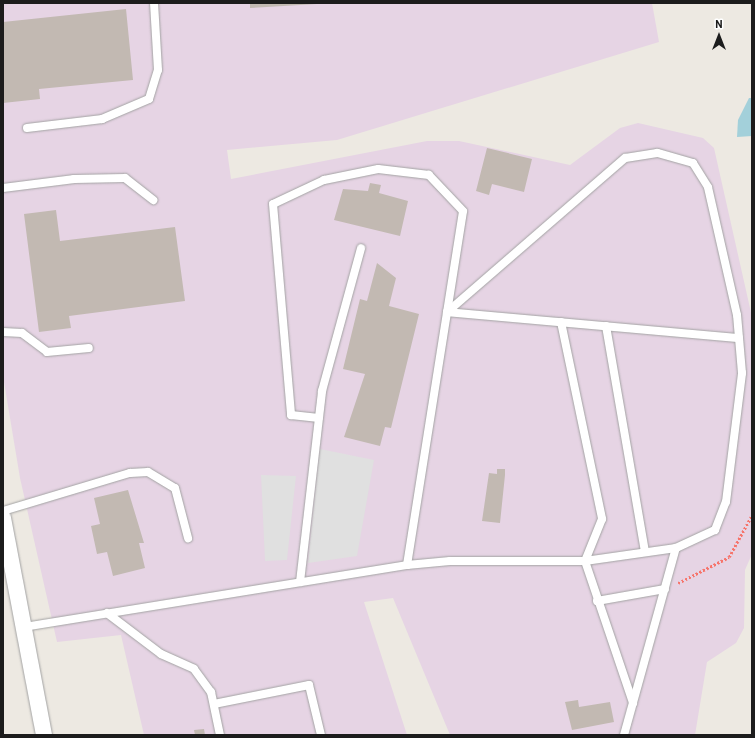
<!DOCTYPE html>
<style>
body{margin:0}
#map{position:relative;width:755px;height:738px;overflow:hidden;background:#ede9e2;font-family:Barlow,sans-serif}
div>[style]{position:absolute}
.industrial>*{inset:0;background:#e6d4e4}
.parking>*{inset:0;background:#e0e0e0}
.water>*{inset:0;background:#a3d0da}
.building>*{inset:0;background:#c2b9b2}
.path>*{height:2.5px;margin-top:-1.25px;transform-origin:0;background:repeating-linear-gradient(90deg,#f6746b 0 2px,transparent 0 4px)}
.roads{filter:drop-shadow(0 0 1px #a3a3a3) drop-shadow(0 0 1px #a3a3a3)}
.service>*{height:8px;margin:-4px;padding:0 4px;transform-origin:4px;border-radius:4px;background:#fff}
.minor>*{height:16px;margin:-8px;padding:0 8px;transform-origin:8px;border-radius:8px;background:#fff}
span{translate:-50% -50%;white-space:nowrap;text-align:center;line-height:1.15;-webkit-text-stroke:4px #fff;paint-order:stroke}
.frame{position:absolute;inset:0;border:4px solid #1c1c1c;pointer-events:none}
.north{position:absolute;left:699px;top:16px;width:40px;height:40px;-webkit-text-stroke:3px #fff;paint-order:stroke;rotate:0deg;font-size:11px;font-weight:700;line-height:16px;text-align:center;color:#1c1c1c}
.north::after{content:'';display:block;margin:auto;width:14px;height:18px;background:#1c1c1c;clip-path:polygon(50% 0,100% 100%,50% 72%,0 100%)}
</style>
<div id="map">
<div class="industrial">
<div style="clip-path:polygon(3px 3px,652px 3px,659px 42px,337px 140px,227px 150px,231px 179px,427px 141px,459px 141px,570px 165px,620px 128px,638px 123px,703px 138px,714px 148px,752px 317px,752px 554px,745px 570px,744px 628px,736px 643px,707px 662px,695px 735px,450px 735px,393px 598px,364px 602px,407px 735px,144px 735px,121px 635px,57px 642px,20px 478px,3px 376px)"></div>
</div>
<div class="parking">
<div style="clip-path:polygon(320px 449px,374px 460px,357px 556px,308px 563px)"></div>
<div style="clip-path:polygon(261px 475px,296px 476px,287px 560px,265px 561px)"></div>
</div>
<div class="water">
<div style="clip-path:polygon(749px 98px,752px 98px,752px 136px,737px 137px,738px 120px)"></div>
</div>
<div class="building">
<div style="clip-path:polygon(250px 3px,317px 3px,317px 4px,250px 8px)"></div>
<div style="clip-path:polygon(126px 9px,133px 80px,39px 89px,40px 99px,3px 103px,3px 22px)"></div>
<div style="clip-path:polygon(487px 148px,532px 159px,524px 192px,492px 184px,489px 195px,476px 191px)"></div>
<div style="clip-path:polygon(370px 183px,381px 185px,379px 193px,408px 201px,400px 236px,334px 220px,343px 189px,368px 191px)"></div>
<div style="clip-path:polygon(56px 210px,60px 241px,175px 227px,185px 301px,69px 316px,71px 328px,39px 332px,24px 214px)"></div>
<div style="clip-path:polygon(377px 263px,396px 278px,389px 306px,419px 314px,391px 428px,385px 427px,380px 446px,344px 437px,365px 374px,343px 369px,360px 299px,367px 301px)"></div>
<div style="clip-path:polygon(497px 469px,505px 469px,505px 475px,500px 523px,482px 521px,489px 473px,497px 474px)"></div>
<div style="clip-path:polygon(128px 490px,144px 543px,139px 543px,145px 568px,113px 576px,107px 552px,97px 554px,91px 526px,100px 524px,94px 498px)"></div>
<div style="clip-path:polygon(578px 700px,579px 707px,610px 702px,614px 722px,572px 730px,565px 702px)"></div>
<div style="clip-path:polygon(204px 729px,205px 735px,195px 735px,194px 730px)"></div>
</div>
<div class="path">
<div style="left:678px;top:583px;width:57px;rotate:-27deg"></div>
<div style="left:729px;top:557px;width:48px;rotate:-61.3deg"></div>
</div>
<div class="roads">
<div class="service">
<div style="left:27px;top:128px;width:76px;rotate:-6.8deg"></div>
<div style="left:102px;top:119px;width:51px;rotate:-23.1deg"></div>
<div style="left:149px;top:99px;width:30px;rotate:-73deg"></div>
<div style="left:158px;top:70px;width:67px;rotate:-93.4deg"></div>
<div style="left:3px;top:188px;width:72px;rotate:-7.2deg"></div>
<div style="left:74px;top:179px;width:51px;rotate:-1.1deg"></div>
<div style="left:125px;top:178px;width:36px;rotate:38deg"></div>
<div style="left:447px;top:312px;width:293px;rotate:5.1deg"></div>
<div style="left:561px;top:322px;width:201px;rotate:78.2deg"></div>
<div style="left:602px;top:519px;width:45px;rotate:112deg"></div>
<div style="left:585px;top:561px;width:150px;rotate:71.3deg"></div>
<div style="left:606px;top:326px;width:229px;rotate:80.2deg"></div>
<div style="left:3px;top:332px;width:19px;rotate:3deg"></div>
<div style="left:22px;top:333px;width:31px;rotate:37deg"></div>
<div style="left:47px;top:352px;width:42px;rotate:-5.4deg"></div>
<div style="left:3px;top:511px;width:133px;rotate:-16.7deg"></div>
<div style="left:130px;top:473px;width:18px;rotate:-3deg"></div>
<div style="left:148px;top:472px;width:31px;rotate:31deg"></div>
<div style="left:175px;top:488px;width:52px;rotate:75.4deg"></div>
<div style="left:407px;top:565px;width:43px;rotate:-5.3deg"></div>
<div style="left:450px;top:561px;width:135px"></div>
<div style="left:585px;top:561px;width:92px;rotate:-8.1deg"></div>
<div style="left:676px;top:548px;width:43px;rotate:-24.8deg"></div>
<div style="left:715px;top:530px;width:30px;rotate:-69deg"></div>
<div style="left:726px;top:502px;width:130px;rotate:-82.9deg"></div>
<div style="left:742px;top:373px;width:58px;rotate:-94.9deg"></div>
<div style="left:737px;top:315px;width:131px;rotate:-102.8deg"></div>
<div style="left:708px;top:187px;width:28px;rotate:-122deg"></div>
<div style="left:693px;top:163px;width:37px;rotate:-164deg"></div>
<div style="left:657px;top:153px;width:32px;rotate:171deg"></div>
<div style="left:625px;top:158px;width:235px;rotate:139.1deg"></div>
<div style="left:300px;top:582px;width:192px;rotate:-83.4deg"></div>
<div style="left:322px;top:391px;width:148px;rotate:-74.7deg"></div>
<div style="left:597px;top:601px;width:69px;rotate:-10deg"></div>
<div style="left:107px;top:613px;width:68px;rotate:37.2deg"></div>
<div style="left:161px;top:654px;width:36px;rotate:24deg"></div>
<div style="left:194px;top:669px;width:29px;rotate:54deg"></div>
<div style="left:211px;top:692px;width:44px;rotate:78.2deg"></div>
<div style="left:24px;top:627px;width:388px;rotate:-9.2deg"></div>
<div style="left:407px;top:565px;width:358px;rotate:-81deg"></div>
<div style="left:463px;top:211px;width:50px;rotate:-133.4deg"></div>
<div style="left:429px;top:175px;width:51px;rotate:-173.3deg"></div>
<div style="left:378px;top:169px;width:55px;rotate:168.5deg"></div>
<div style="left:324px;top:180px;width:56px;rotate:154.8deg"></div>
<div style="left:273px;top:204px;width:212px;rotate:85.1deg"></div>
<div style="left:291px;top:415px;width:28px;rotate:6deg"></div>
<div style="left:214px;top:704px;width:97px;rotate:-11.3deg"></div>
<div style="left:309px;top:685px;width:51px;rotate:76.5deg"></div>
<div style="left:624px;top:735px;width:194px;rotate:-74.5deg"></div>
</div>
<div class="minor">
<div style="left:3px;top:518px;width:221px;rotate:79.3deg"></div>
</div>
</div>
<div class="frame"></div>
<div class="north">N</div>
</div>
